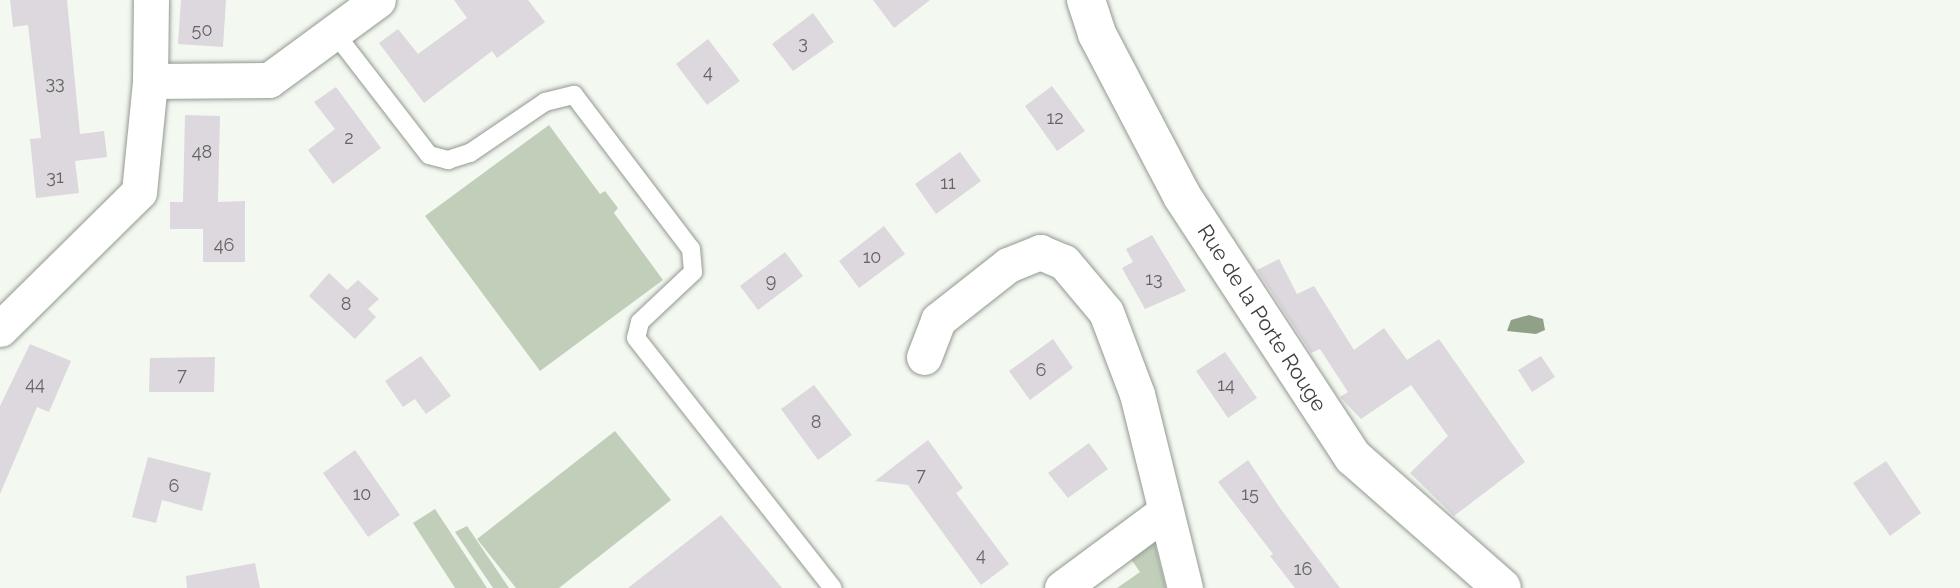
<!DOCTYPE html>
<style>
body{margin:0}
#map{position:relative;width:1960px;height:588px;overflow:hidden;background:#f3f9f0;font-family:Raleway,sans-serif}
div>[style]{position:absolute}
.green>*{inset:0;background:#c1cfba}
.water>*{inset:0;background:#90a188}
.building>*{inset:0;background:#ddd7de}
.roads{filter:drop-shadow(0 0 2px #939991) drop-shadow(0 0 2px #939991)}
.lane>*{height:18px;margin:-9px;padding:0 9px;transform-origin:9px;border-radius:9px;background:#fff}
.street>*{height:35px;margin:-17.5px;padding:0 17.5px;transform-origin:17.5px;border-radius:17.5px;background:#fff}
.secondary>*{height:38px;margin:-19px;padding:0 19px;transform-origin:19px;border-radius:19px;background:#fff}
span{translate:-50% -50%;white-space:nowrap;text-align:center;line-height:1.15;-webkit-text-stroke:6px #fff;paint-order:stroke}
.number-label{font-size:18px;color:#646463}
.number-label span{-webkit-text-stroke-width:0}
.street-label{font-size:21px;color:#3b3d3a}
</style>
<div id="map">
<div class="green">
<div style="clip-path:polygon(549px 125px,600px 194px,605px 191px,618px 208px,614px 213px,663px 280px,540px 371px,425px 216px)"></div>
<div style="clip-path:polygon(615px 431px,671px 500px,559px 588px,516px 588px,477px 539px)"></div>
<div style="clip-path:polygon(435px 509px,487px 588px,455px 588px,413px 523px)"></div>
<div style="clip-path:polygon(467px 526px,509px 588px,493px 588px,455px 532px)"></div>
<div style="clip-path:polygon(1153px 536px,1166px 588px,1117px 588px,1140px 572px,1128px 555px)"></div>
</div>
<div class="water">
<div style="clip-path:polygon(1529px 315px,1543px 319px,1545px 330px,1536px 334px,1507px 331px,1511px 320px)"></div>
</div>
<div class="building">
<div style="clip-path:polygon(10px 0,67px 0,80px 134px,104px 131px,107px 157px,75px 161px,79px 193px,36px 198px,30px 139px,41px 138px,28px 25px,13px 27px)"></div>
<div style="clip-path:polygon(181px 0,226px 0,223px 47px,178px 44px)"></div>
<div style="clip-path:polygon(454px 0,528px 0,545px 22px,497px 58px,492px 51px,424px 103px,379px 43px,398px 29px,418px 54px,467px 18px)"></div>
<div style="clip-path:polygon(873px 0,930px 0,894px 28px)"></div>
<div style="clip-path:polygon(813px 13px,834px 42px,793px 71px,772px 44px)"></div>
<div style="clip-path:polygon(708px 39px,740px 81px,707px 105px,676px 64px)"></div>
<div style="clip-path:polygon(1052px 86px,1085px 131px,1057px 151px,1025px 106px)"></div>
<div style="clip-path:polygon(336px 87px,381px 148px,333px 184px,308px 150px,335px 129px,314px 102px)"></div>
<div style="clip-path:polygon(185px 115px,220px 116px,218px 202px,245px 201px,245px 262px,203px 262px,203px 229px,170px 229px,170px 202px,183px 202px)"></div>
<div style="clip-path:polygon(960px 152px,981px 181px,936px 214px,915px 184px)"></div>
<div style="clip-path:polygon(884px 226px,905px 254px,859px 288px,839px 261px)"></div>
<div style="clip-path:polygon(1152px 235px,1186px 291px,1145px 309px,1122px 268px,1133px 262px,1126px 249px)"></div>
<div style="clip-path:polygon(785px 252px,803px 276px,758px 310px,740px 286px)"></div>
<div style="clip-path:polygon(1279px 259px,1297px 294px,1314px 286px,1354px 350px,1384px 328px,1407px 360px,1439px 339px,1525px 462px,1454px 516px,1410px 473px,1448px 436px,1411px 385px,1361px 419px,1340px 397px,1348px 392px,1320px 349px,1311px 353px,1257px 270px)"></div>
<div style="clip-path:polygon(329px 273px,347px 290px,358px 280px,379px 299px,368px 309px,376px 317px,355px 339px,309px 296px)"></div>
<div style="clip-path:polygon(1053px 339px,1073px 368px,1030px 400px,1009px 371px)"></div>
<div style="clip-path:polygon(30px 344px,71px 361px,49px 412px,37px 407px,0 494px,0 406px)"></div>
<div style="clip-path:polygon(1225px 352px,1257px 398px,1228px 418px,1196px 371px)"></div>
<div style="clip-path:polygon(421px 356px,451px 396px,426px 414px,415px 399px,403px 407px,385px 381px)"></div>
<div style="clip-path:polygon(1541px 356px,1555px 377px,1532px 392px,1518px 370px)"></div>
<div style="clip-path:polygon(215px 357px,214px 392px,149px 392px,150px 358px)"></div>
<div style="clip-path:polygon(814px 385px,852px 435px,818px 460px,781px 409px)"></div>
<div style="clip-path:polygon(928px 440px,963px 488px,956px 493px,1009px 564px,981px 585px,908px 485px,875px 481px)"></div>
<div style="clip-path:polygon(1089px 443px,1108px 469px,1068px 498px,1048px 473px)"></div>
<div style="clip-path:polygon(355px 450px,400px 515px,368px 537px,323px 473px)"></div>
<div style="clip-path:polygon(148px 457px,211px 473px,202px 511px,162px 500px,156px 523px,132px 517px)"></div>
<div style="clip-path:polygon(1248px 460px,1280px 508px,1340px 588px,1295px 588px,1270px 556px,1273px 554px,1218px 482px)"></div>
<div style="clip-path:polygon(1886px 461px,1921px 513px,1890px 536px,1853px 483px)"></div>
<div style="clip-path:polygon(721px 515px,782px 588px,628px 588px)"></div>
<div style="clip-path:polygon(255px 563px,260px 588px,187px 588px,186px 576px)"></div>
</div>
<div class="roads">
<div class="lane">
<div style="left:334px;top:32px;width:155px;rotate:52.3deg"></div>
<div style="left:429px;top:155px;width:20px;rotate:15deg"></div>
<div style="left:448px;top:160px;width:23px;rotate:-18deg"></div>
<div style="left:470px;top:153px;width:91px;rotate:-34.2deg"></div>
<div style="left:545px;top:102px;width:30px;rotate:-14deg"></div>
<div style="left:574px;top:95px;width:193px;rotate:52.8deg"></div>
<div style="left:691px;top:249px;width:23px;rotate:85deg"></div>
<div style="left:693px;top:272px;width:73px;rotate:136.7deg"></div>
<div style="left:640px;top:322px;width:16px;rotate:104deg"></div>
<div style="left:636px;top:338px;width:318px;rotate:51.8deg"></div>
</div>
<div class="street">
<div style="left:150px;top:81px;width:119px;rotate:-0.5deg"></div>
<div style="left:269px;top:80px;width:135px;rotate:-36.3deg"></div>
<div style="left:0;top:329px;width:195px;rotate:-44.6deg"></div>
<div style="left:139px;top:192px;width:112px;rotate:-84.3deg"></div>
<div style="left:150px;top:81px;width:81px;rotate:-89.3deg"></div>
<div style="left:924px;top:357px;width:40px;rotate:-69deg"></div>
<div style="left:938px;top:320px;width:89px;rotate:-38.2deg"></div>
<div style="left:1008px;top:265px;width:35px;rotate:-22deg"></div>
<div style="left:1040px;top:252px;width:26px;rotate:23deg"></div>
<div style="left:1064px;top:262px;width:65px;rotate:50deg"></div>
<div style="left:1106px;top:312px;width:88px;rotate:69.3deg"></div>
<div style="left:1137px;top:394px;width:200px;rotate:76.1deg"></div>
<div style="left:1062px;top:588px;width:129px;rotate:-36.5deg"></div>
</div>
<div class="secondary">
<div style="left:1086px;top:0;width:36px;rotate:72deg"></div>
<div style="left:1097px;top:34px;width:183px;rotate:62.3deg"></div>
<div style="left:1182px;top:196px;width:312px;rotate:56.8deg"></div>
<div style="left:1353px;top:457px;width:198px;rotate:41.3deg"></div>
</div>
</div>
<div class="number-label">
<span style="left:202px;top:30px">50</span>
<span style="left:803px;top:43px">3</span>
<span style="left:708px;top:72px">4</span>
<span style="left:55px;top:83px">33</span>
<span style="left:1055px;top:118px">12</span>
<span style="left:349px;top:138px">2</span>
<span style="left:202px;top:152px">48</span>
<span style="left:55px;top:177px">31</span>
<span style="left:948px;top:183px">11</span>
<span style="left:224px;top:245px">46</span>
<span style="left:872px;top:257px">10</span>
<span style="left:1154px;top:279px">13</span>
<span style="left:771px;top:281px">9</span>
<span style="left:346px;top:304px">8</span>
<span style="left:1041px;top:370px">6</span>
<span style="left:182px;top:375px">7</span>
<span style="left:35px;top:384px">44</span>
<span style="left:1226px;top:385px">14</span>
<span style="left:816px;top:422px">8</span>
<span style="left:921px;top:475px">7</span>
<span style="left:174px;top:486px">6</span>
<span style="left:362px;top:494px">10</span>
<span style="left:1250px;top:494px">15</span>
<span style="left:981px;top:555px">4</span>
<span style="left:1303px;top:569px">16</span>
</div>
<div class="street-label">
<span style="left:1262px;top:318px;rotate:57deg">Rue de la Porte Rouge</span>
</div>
</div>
